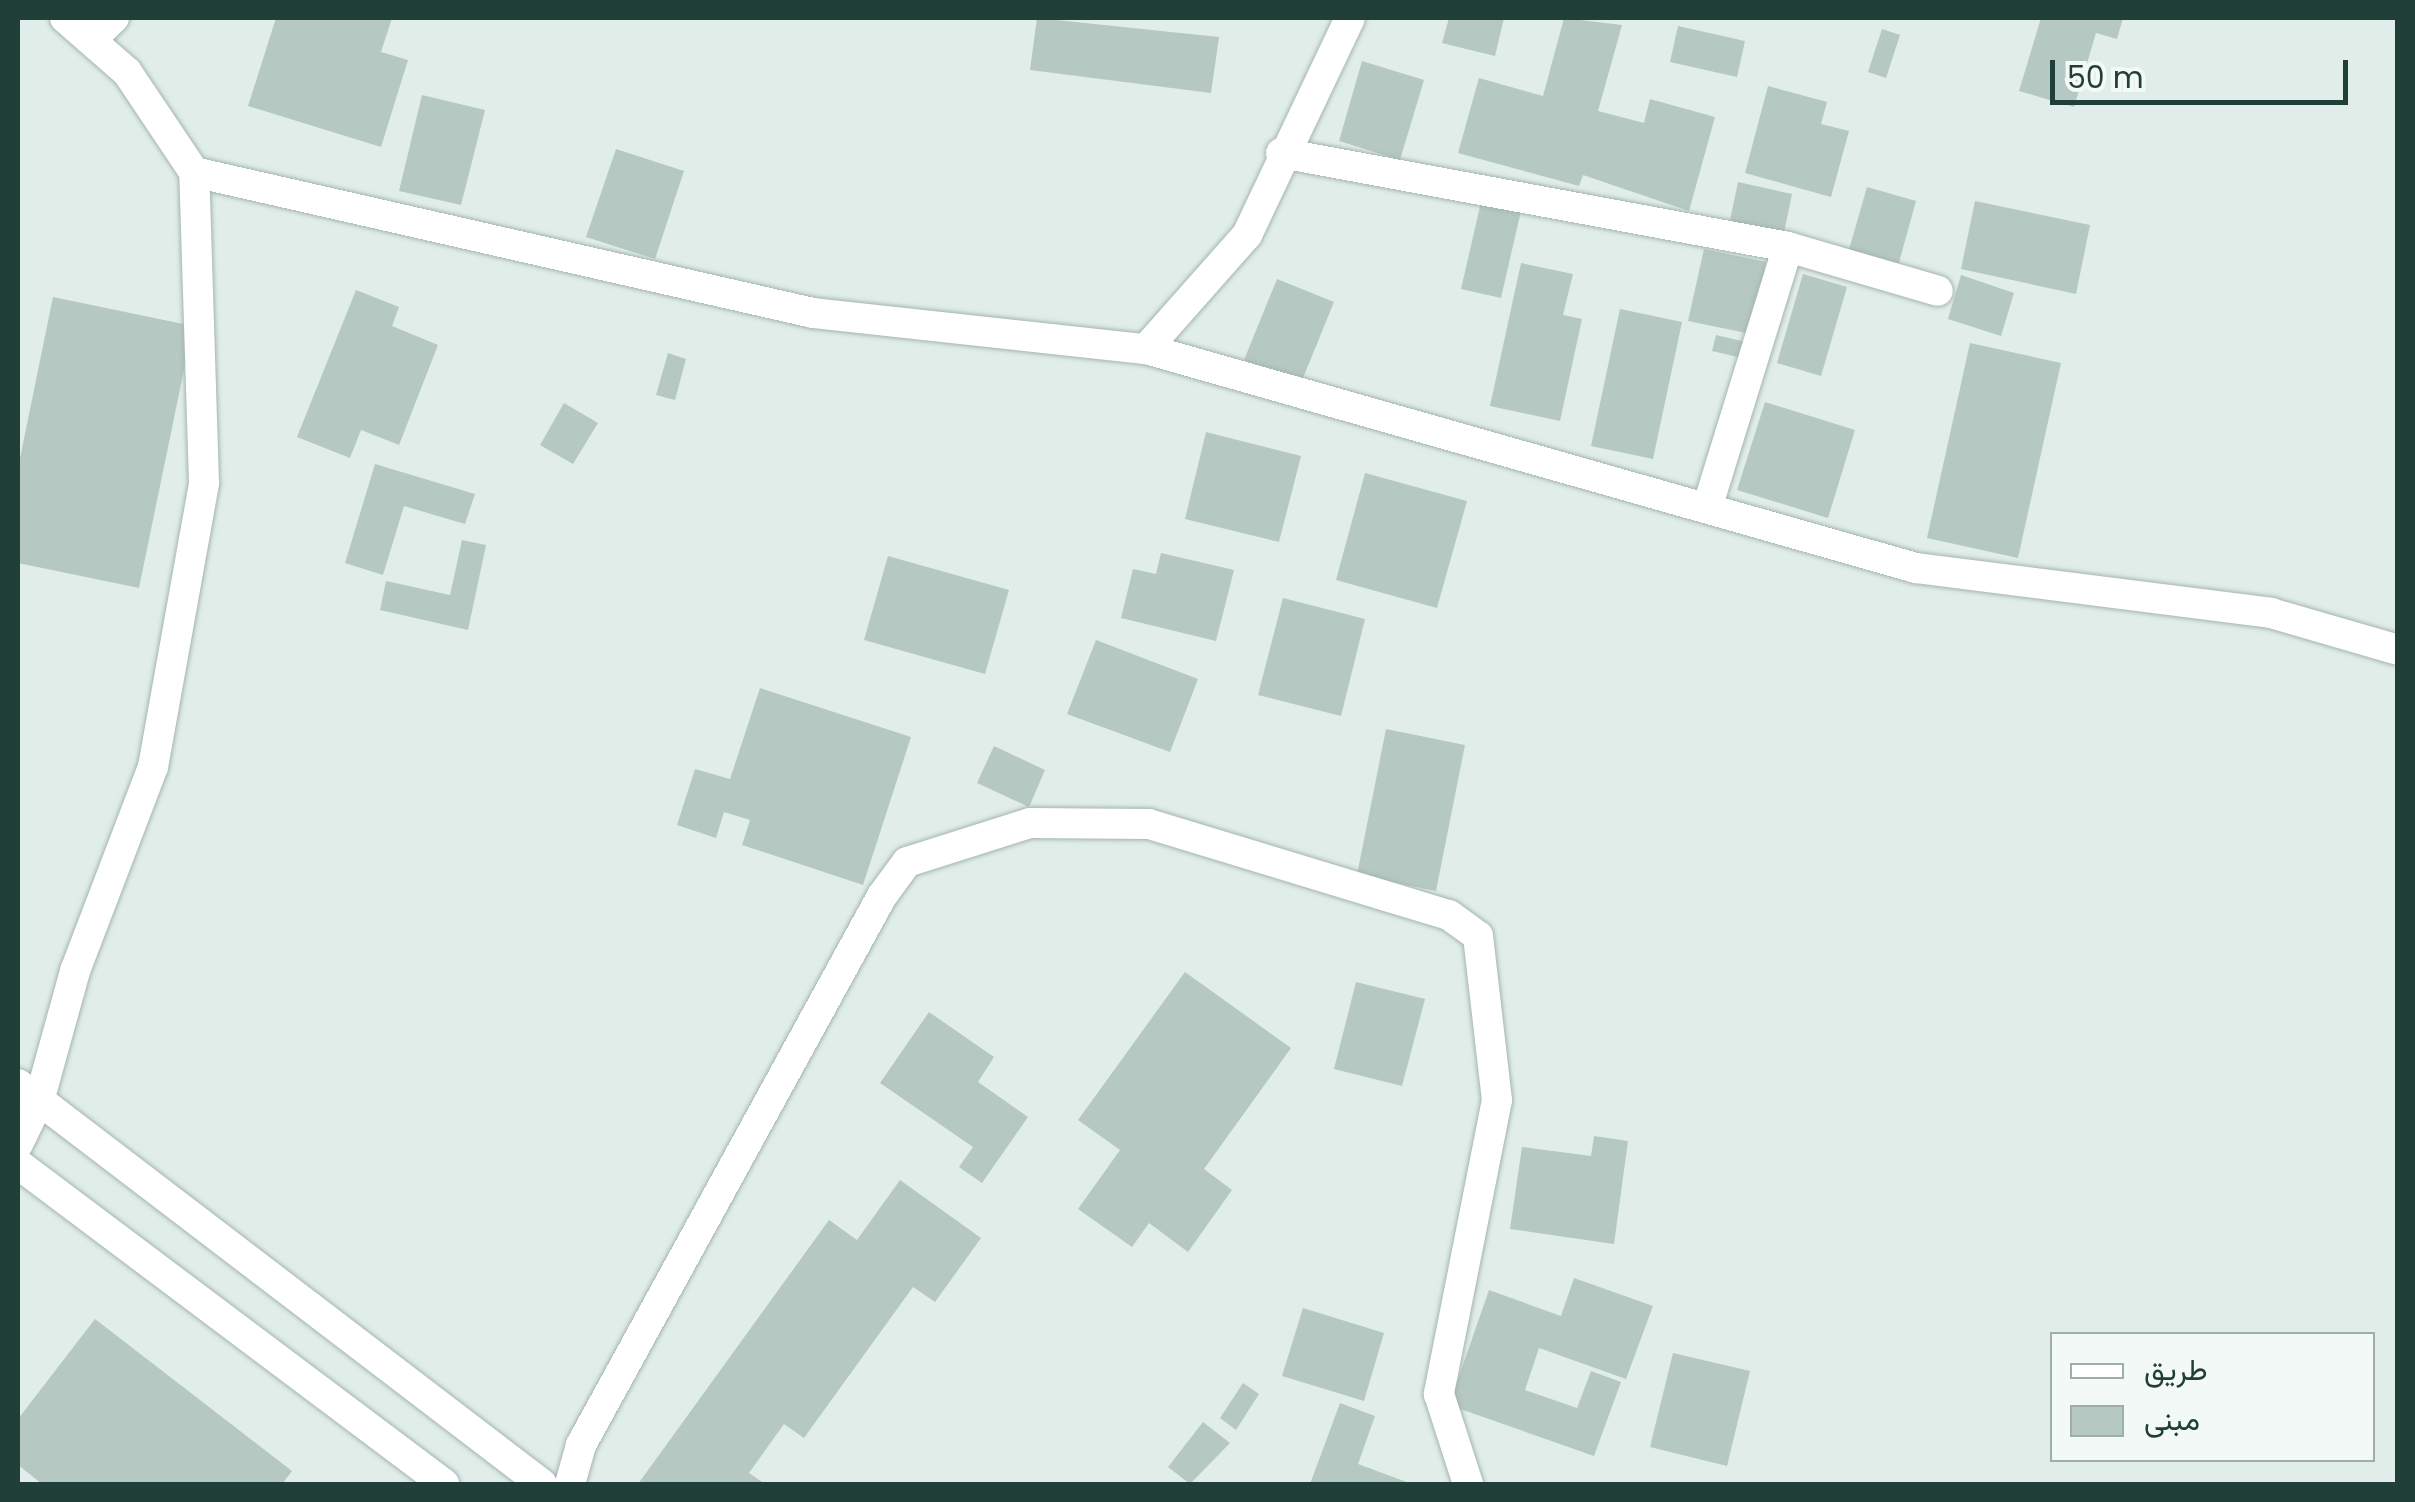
<!DOCTYPE html>
<meta charset="utf-8">
<style>
body{margin:0}
#map{position:relative;width:2415px;height:1502px;overflow:hidden;background:#e1ede9;font-family:Poppins,Vazirmatn,sans-serif}
div>[style]{position:absolute}
.building>*{inset:0;background:#b6c8c2}
.roads{filter:drop-shadow(0 0 2px #a3b5b1) drop-shadow(0 0 2px #a3b5b1)}
.street>*{height:30px;margin:-15px;padding:0 15px;transform-origin:15px;border-radius:15px;background:#fff}
.secondary>*{height:30px;margin:-15px;padding:0 15px;transform-origin:15px;border-radius:15px;background:#fff}
span{translate:-50% -50%;white-space:nowrap;text-align:center;line-height:1.15;-webkit-text-stroke:8px #f2f9f6;paint-order:stroke}
.frame{position:absolute;inset:0;border:20px solid #203f39;pointer-events:none}
.legend{position:absolute;left:2050px;top:1332px;width:325px;height:130px;box-sizing:border-box;background:#f2f9f6;border:2px solid #9eafaa;margin:0;padding:12px 18px;list-style:none;font-size:30px;color:#203f39}
.legend li{display:flex;align-items:center;gap:20px;height:50px}
.legend b{width:50px;border:2px solid #9eafaa}
.scale{position:absolute;left:2050px;top:60px;width:298px;height:45px;box-sizing:border-box;border:5px solid #203f39;border-top:0;padding-left:12px;font-size:30px;line-height:35px;white-space:nowrap;color:#203f39;-webkit-text-stroke:8px #f2f9f6;paint-order:stroke}
</style>
<div id="map">
<div class="building">
<div style="clip-path:polygon(276px 18px,392px 18px,381px 52px,408px 60px,381px 147px,248px 106px)"></div>
<div style="clip-path:polygon(1037px 18px,1219px 37px,1211px 93px,1030px 70px)"></div>
<div style="clip-path:polygon(1449px 18px,1504px 18px,1495px 56px,1442px 43px)"></div>
<div style="clip-path:polygon(1564px 18px,1622px 25px,1598px 111px,1644px 123px,1650px 99px,1715px 117px,1689px 211px,1583px 175px,1579px 186px,1458px 153px,1479px 78px,1543px 96px)"></div>
<div style="clip-path:polygon(2041px 18px,2123px 18px,2117px 39px,2096px 33px,2074px 107px,2019px 91px)"></div>
<div style="clip-path:polygon(1678px 26px,1745px 41px,1737px 77px,1670px 62px)"></div>
<div style="clip-path:polygon(1882px 29px,1900px 35px,1886px 78px,1868px 72px)"></div>
<div style="clip-path:polygon(1362px 61px,1424px 80px,1400px 160px,1339px 141px)"></div>
<div style="clip-path:polygon(1768px 86px,1827px 102px,1821px 124px,1849px 131px,1831px 197px,1745px 173px)"></div>
<div style="clip-path:polygon(422px 95px,485px 110px,461px 205px,399px 191px)"></div>
<div style="clip-path:polygon(616px 149px,684px 171px,655px 259px,586px 237px)"></div>
<div style="clip-path:polygon(1738px 182px,1792px 194px,1782px 242px,1728px 230px)"></div>
<div style="clip-path:polygon(1867px 187px,1916px 201px,1898px 266px,1848px 253px)"></div>
<div style="clip-path:polygon(1975px 201px,2090px 225px,2076px 294px,1961px 269px)"></div>
<div style="clip-path:polygon(1481px 202px,1521px 211px,1501px 298px,1461px 289px)"></div>
<div style="clip-path:polygon(1704px 249px,1766px 262px,1751px 334px,1688px 321px)"></div>
<div style="clip-path:polygon(1521px 263px,1573px 274px,1563px 315px,1582px 319px,1560px 421px,1490px 406px)"></div>
<div style="clip-path:polygon(1803px 274px,1847px 287px,1821px 376px,1777px 363px)"></div>
<div style="clip-path:polygon(1961px 275px,2014px 293px,2001px 336px,1948px 319px)"></div>
<div style="clip-path:polygon(1277px 279px,1334px 302px,1301px 383px,1244px 360px)"></div>
<div style="clip-path:polygon(356px 290px,399px 307px,392px 326px,438px 345px,399px 445px,361px 430px,350px 458px,297px 437px)"></div>
<div style="clip-path:polygon(53px 297px,193px 326px,139px 588px,18px 563px,18px 468px)"></div>
<div style="clip-path:polygon(1620px 309px,1682px 322px,1653px 459px,1591px 446px)"></div>
<div style="clip-path:polygon(1716px 335px,1750px 343px,1746px 359px,1712px 351px)"></div>
<div style="clip-path:polygon(1970px 343px,2061px 363px,2018px 558px,1927px 538px)"></div>
<div style="clip-path:polygon(668px 353px,686px 359px,675px 400px,656px 395px)"></div>
<div style="clip-path:polygon(1765px 402px,1855px 430px,1828px 518px,1737px 490px)"></div>
<div style="clip-path:polygon(564px 403px,598px 423px,573px 464px,540px 445px)"></div>
<div style="clip-path:polygon(1206px 432px,1301px 456px,1279px 542px,1185px 519px)"></div>
<div style="clip-path:polygon(375px 464px,475px 494px,465px 524px,404px 506px,383px 575px,345px 563px)"></div>
<div style="clip-path:polygon(1365px 473px,1467px 501px,1437px 608px,1336px 580px)"></div>
<div style="clip-path:polygon(462px 540px,486px 545px,468px 630px,380px 610px,386px 581px,450px 595px)"></div>
<div style="clip-path:polygon(1161px 553px,1234px 570px,1216px 641px,1121px 618px,1133px 569px,1156px 574px)"></div>
<div style="clip-path:polygon(888px 556px,1009px 590px,985px 674px,864px 640px)"></div>
<div style="clip-path:polygon(1283px 598px,1365px 619px,1341px 716px,1258px 695px)"></div>
<div style="clip-path:polygon(1096px 640px,1198px 679px,1170px 752px,1067px 714px)"></div>
<div style="clip-path:polygon(760px 688px,911px 737px,863px 885px,742px 845px,750px 820px,724px 812px,716px 838px,677px 825px,695px 769px,730px 779px)"></div>
<div style="clip-path:polygon(1386px 729px,1465px 745px,1436px 891px,1357px 875px)"></div>
<div style="clip-path:polygon(994px 746px,1045px 770px,1029px 807px,977px 783px)"></div>
<div style="clip-path:polygon(1185px 972px,1291px 1048px,1204px 1169px,1232px 1190px,1188px 1252px,1149px 1223px,1132px 1247px,1078px 1209px,1120px 1150px,1078px 1120px)"></div>
<div style="clip-path:polygon(1356px 982px,1425px 999px,1402px 1086px,1334px 1069px)"></div>
<div style="clip-path:polygon(929px 1012px,994px 1057px,978px 1082px,1028px 1117px,982px 1183px,959px 1167px,973px 1147px,880px 1083px)"></div>
<div style="clip-path:polygon(1594px 1136px,1628px 1141px,1614px 1244px,1510px 1229px,1522px 1147px,1591px 1156px)"></div>
<div style="clip-path:polygon(900px 1180px,981px 1238px,935px 1302px,913px 1287px,804px 1438px,784px 1424px,749px 1473px,765px 1484px,638px 1484px,829px 1220px,857px 1240px)"></div>
<div style="clip-path:polygon(1574px 1278px,1653px 1306px,1626px 1379px,1539px 1348px,1525px 1390px,1577px 1408px,1591px 1371px,1621px 1382px,1594px 1456px,1449px 1405px,1489px 1290px,1561px 1316px)"></div>
<div style="clip-path:polygon(1303px 1308px,1384px 1333px,1364px 1401px,1282px 1376px)"></div>
<div style="clip-path:polygon(95px 1319px,292px 1471px,282px 1484px,42px 1484px,18px 1465px,18px 1419px)"></div>
<div style="clip-path:polygon(1673px 1353px,1750px 1371px,1727px 1466px,1650px 1447px)"></div>
<div style="clip-path:polygon(1243px 1383px,1259px 1394px,1236px 1430px,1220px 1418px)"></div>
<div style="clip-path:polygon(1340px 1403px,1375px 1416px,1358px 1464px,1412px 1484px,1310px 1484px)"></div>
<div style="clip-path:polygon(1203px 1422px,1230px 1443px,1190px 1484px,1168px 1467px)"></div>
</div>
<div class="roads">
<div class="street">
<div style="left:65px;top:18px;width:82px;rotate:41.1deg"></div>
<div style="left:127px;top:72px;width:120px;rotate:56.2deg"></div>
<div style="left:194px;top:172px;width:635px;rotate:12.83deg"></div>
<div style="left:813px;top:313px;width:335px;rotate:6.2deg"></div>
<div style="left:1146px;top:349px;width:801px;rotate:15.88deg"></div>
<div style="left:1916px;top:568px;width:358px;rotate:7.2deg"></div>
<div style="left:2271px;top:613px;width:132px;rotate:16.2deg"></div>
<div style="left:91px;top:40px;width:32px;rotate:-44deg"></div>
<div style="left:1281px;top:153px;width:516px;rotate:10.5deg"></div>
<div style="left:1788px;top:247px;width:156px;rotate:16.3deg"></div>
<div style="left:1146px;top:349px;width:152px;rotate:-48.5deg"></div>
<div style="left:1247px;top:235px;width:240px;rotate:-64.6deg"></div>
<div style="left:1708px;top:505px;width:270px;rotate:-72.8deg"></div>
<div style="left:39px;top:1101px;width:135px;rotate:-74.5deg"></div>
<div style="left:75px;top:971px;width:218px;rotate:-69.1deg"></div>
<div style="left:153px;top:767px;width:289px;rotate:-79.8deg"></div>
<div style="left:204px;top:483px;width:311px;rotate:-91.8deg"></div>
<div style="left:570px;top:1484px;width:41px;rotate:-74.2deg"></div>
<div style="left:581px;top:1445px;width:626px;rotate:-61.27deg"></div>
<div style="left:882px;top:896px;width:42px;rotate:-53.7deg"></div>
<div style="left:907px;top:862px;width:129px;rotate:-17.6deg"></div>
<div style="left:1030px;top:823px;width:119px;rotate:0.5deg"></div>
<div style="left:1149px;top:824px;width:313px;rotate:16.9deg"></div>
<div style="left:1449px;top:915px;width:36px;rotate:36deg"></div>
<div style="left:1478px;top:936px;width:165px;rotate:83.4deg"></div>
<div style="left:1497px;top:1100px;width:300px;rotate:101.2deg"></div>
<div style="left:1439px;top:1394px;width:95px;rotate:72.1deg"></div>
</div>
<div class="secondary">
<div style="left:18px;top:1084px;width:659px;rotate:37.36deg"></div>
<div style="left:18px;top:1144px;width:48px;rotate:-64deg"></div>
<div style="left:18px;top:1164px;width:533px;rotate:36.91deg"></div>
</div>
</div>
<div class="frame"></div>
<ul class="legend">
<li><b style="height:12px;background:#fff"></b>طريق</li>
<li><b style="height:28px;background:#b6c8c2"></b>مبنى</li>
</ul>
<div class="scale">50 m</div>
</div>
